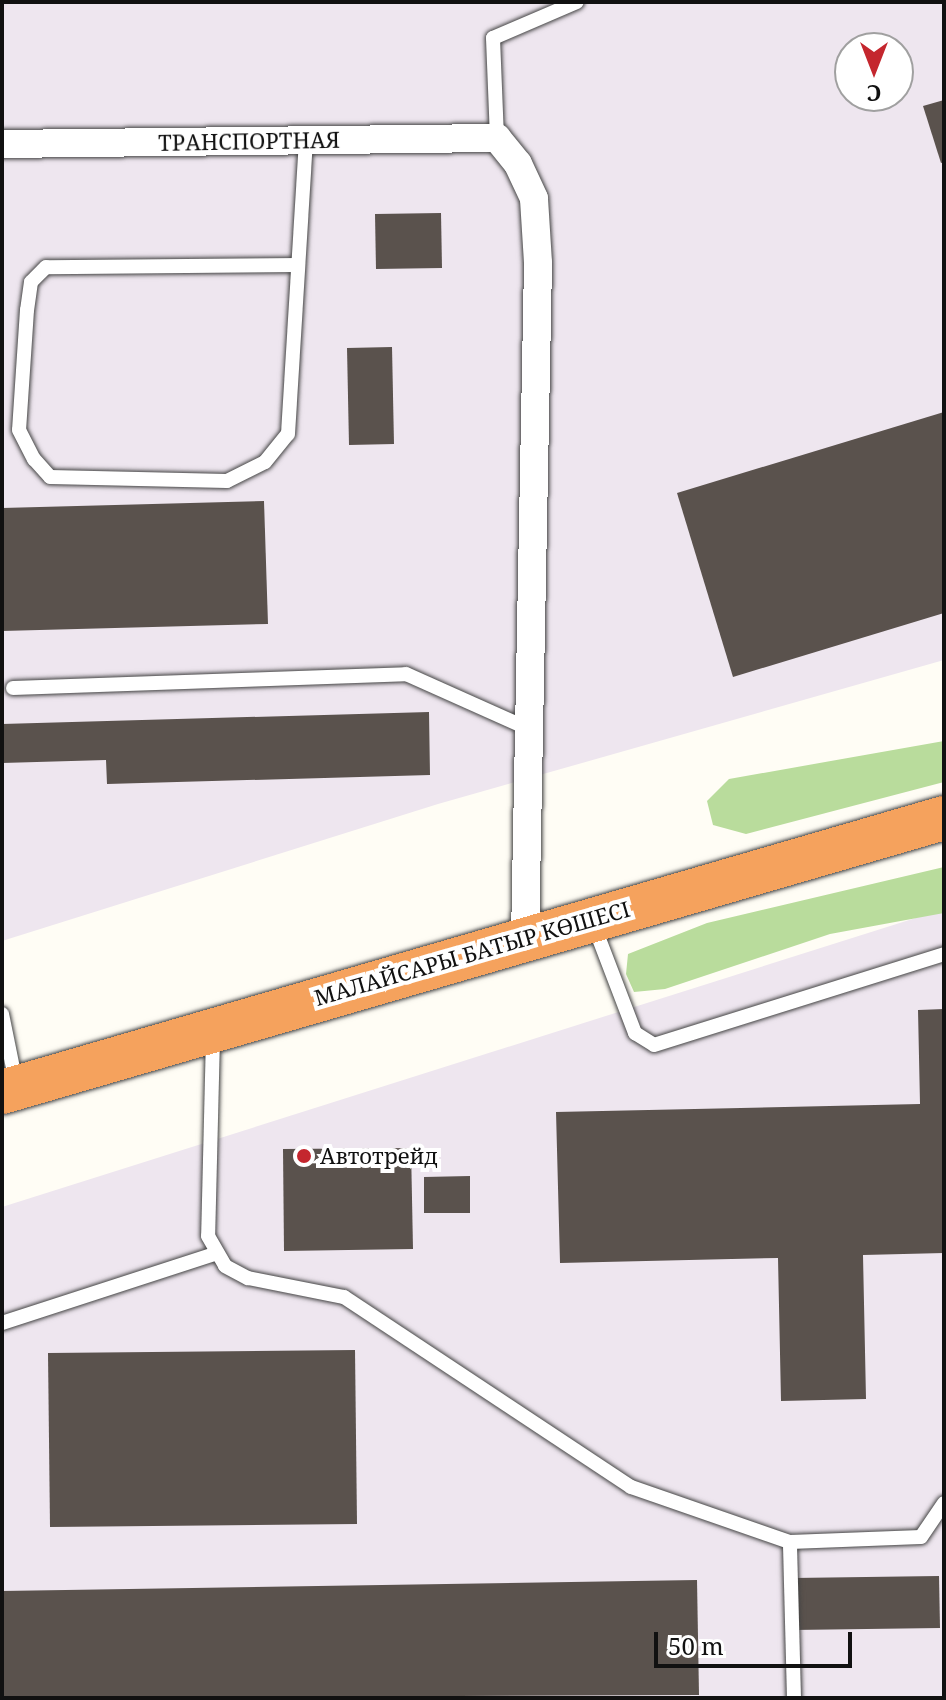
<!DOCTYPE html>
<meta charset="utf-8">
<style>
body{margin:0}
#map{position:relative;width:946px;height:1700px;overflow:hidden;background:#fffdf5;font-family:"Noto Serif",serif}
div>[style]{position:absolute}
.industrial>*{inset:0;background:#eee6ef}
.forest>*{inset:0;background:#b9dc9c}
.building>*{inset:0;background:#5a524d}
.roads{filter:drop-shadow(0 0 2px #444) drop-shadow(0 0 2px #444)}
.lane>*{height:14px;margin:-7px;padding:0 7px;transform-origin:7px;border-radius:7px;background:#fff}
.street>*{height:28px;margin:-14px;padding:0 14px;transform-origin:14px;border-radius:14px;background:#fff}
.highway>*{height:44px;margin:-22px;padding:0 22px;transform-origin:22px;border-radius:22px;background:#f5a25d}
.dots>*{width:22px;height:22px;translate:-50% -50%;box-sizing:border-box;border:4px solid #fff;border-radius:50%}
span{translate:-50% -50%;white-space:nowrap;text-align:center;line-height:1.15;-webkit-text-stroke:8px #fff;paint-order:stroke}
.street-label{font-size:22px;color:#111}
.poi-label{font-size:22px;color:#111}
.left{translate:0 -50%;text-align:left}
.frame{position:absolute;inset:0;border:4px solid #111;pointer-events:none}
.north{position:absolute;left:834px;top:32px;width:80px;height:80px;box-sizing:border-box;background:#fff;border:2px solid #a0a0a0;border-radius:50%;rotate:180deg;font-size:22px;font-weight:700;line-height:32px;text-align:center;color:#111}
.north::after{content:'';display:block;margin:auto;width:28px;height:36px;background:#c4262e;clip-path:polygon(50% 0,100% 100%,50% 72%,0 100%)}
.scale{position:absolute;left:654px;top:1632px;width:198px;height:36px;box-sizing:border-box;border:4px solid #111;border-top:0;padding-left:10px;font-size:24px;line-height:28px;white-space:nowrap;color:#111;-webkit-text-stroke:6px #fff;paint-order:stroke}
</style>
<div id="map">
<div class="industrial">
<div style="clip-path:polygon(evenodd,2px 2px,944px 2px,944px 660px,438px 804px,2px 941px,2px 2px,850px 48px,898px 48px,898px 96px,850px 96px,850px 48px)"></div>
<div style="clip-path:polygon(944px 909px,944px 1698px,2px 1698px,2px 1207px)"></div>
</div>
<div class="forest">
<div style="clip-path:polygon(944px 741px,944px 782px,746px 834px,713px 825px,707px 801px,729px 779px)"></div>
<div style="clip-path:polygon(944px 867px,944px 913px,830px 934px,665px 989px,634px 992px,626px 974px,628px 954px,707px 923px)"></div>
</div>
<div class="building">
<div style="clip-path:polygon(944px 100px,944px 162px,941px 163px,923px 106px)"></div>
<div style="clip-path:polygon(441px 213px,442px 268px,376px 269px,375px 214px)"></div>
<div style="clip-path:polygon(392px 347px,394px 444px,349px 445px,347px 348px)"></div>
<div style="clip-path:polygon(944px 412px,944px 613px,733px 677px,677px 493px)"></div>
<div style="clip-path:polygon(264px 501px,268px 624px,2px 631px,2px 508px)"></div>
<div style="clip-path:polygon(429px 712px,430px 775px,107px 784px,106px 760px,2px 763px,2px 724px)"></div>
<div style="clip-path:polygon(944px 1009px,944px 1253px,863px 1255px,866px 1399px,781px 1401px,778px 1258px,560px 1263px,556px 1112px,920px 1104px,918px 1010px)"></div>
<div style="clip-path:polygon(411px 1148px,413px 1249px,284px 1251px,283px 1149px)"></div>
<div style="clip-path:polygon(470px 1176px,470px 1213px,424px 1213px,424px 1177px)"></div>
<div style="clip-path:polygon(355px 1350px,357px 1524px,50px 1527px,48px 1353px)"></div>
<div style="clip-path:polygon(939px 1576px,940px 1628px,793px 1630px,793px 1578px)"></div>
<div style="clip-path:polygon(697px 1580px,699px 1695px,2px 1698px,2px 1591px)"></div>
</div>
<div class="roads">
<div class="lane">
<div style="left:497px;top:138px;width:100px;rotate:-92.3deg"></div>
<div style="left:493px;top:38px;width:91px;rotate:-23.2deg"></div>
<div style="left:298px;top:265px;width:252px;rotate:179.5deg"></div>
<div style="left:46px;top:267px;width:21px;rotate:135deg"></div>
<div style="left:31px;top:282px;width:28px;rotate:98deg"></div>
<div style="left:27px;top:310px;width:120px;rotate:93.8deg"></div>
<div style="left:19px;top:430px;width:33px;rotate:63deg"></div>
<div style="left:34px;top:459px;width:24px;rotate:48deg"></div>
<div style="left:50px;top:477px;width:177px;rotate:1.3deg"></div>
<div style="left:227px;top:481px;width:42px;rotate:-26.6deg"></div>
<div style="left:265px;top:462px;width:36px;rotate:-51deg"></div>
<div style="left:288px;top:434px;width:295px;rotate:-86.5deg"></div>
<div style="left:13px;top:688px;width:393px;rotate:-2deg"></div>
<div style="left:406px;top:674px;width:133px;rotate:24.1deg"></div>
<div style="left:593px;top:923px;width:118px;rotate:69.1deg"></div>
<div style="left:635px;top:1033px;width:22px;rotate:32deg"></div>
<div style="left:654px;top:1045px;width:304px;rotate:-17.4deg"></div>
<div style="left:2px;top:1014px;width:70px;rotate:78.5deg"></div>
<div style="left:213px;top:1037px;width:199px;rotate:91.4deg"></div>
<div style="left:208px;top:1236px;width:34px;rotate:60deg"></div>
<div style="left:225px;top:1266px;width:26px;rotate:28deg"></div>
<div style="left:248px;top:1278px;width:98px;rotate:11.2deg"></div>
<div style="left:344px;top:1297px;width:344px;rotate:33.5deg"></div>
<div style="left:631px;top:1487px;width:168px;rotate:19.1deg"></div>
<div style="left:2px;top:1323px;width:223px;rotate:-18deg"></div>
<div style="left:794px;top:1698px;width:156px;rotate:-91.5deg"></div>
<div style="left:790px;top:1542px;width:131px;rotate:-2.2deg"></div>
<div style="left:921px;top:1537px;width:41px;rotate:-55.9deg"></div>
</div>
<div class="street">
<div style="left:2px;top:144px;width:495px;rotate:-0.7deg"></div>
<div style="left:497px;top:138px;width:33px;rotate:51deg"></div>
<div style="left:518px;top:164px;width:38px;rotate:65deg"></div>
<div style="left:534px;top:199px;width:64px;rotate:86.4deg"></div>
<div style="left:538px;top:263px;width:674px;rotate:91.1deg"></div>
</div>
<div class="highway">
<div style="left:2px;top:1092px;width:981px;rotate:-16.22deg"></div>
</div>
</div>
<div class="dots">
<div style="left:304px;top:1156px;background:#c4262e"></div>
</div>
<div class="street-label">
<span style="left:249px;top:141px;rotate:-1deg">ТРАНСПОРТНАЯ</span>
<span style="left:472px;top:953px;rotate:-16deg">МАЛАЙСАРЫ БАТЫР КӨШЕСІ</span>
</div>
<div class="poi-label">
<span class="left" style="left:320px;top:1156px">Автотрейд</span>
</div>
<div class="frame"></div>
<div class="north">С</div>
<div class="scale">50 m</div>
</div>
